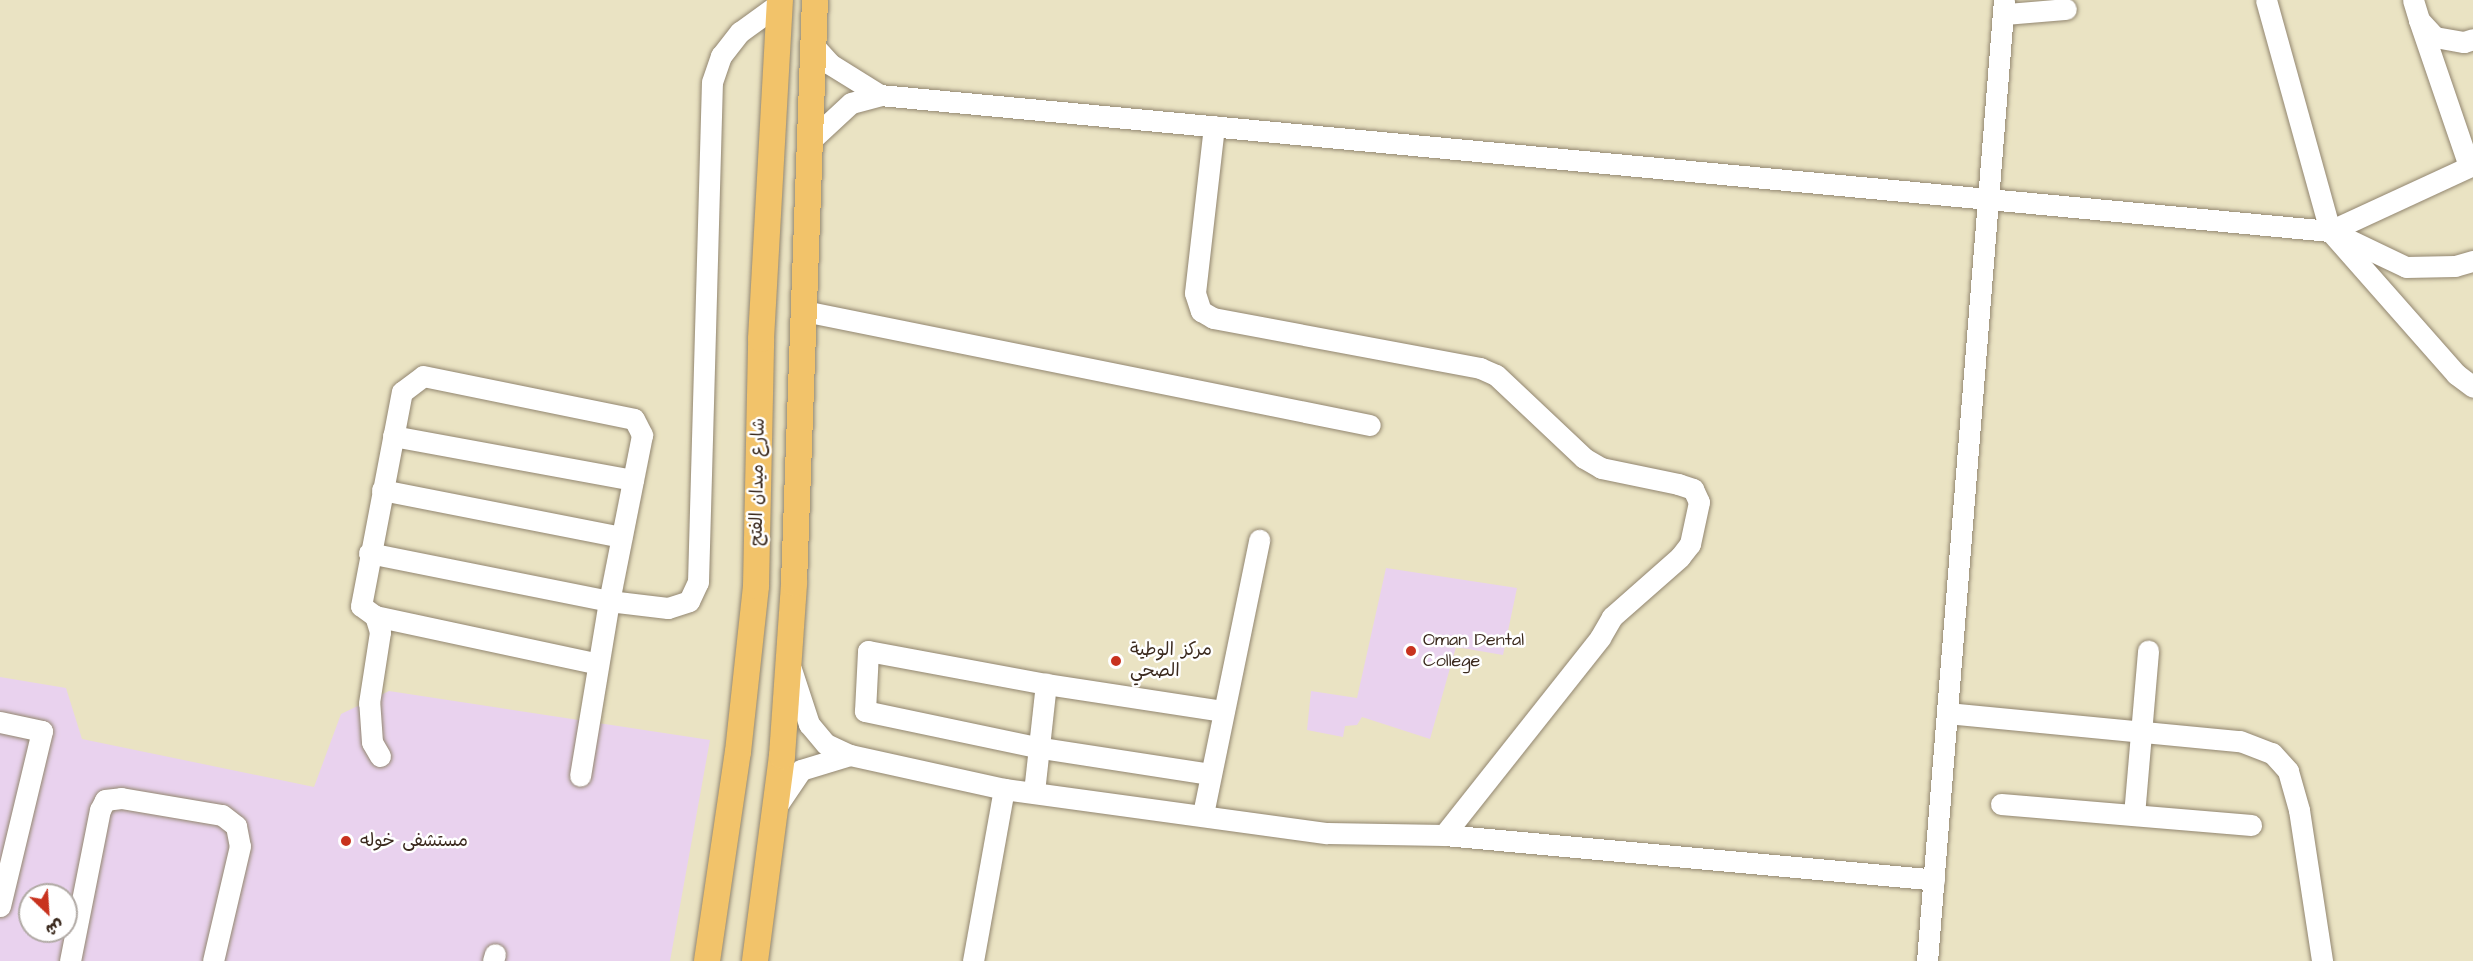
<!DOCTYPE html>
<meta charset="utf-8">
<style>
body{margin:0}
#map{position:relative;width:2473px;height:961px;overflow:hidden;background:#eae3c3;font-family:"Architects Daughter","Playpen Sans Arabic",sans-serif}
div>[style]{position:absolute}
.built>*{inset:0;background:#e9d2ee}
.roads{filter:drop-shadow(0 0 2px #928670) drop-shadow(0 0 2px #928670)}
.minor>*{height:21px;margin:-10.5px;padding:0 10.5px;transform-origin:10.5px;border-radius:10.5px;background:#fff}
.major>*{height:26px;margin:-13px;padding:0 13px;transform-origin:13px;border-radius:13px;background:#f2c36a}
.dots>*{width:16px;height:16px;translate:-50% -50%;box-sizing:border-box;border:3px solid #fff;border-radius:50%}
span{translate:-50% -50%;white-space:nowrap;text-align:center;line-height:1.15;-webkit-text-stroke:5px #fff;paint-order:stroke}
.street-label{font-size:18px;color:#3b2a1e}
.poi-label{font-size:18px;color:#3b2a1e}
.left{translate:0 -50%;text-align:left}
.north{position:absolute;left:18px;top:883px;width:60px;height:60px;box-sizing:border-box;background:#fff;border:2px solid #b1aaa5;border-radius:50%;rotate:155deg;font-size:16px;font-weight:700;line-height:24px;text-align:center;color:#3b2a1e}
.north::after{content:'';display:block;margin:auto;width:21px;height:27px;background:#c8321e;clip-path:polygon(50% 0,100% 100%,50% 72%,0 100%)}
</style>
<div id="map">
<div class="built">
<div style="clip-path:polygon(1386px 568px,1517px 588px,1503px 655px,1456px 647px,1430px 739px,1362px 717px,1357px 725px,1345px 726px,1343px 737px,1307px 730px,1311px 691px,1357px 698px)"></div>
<div style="clip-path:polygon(evenodd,0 677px,66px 688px,82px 739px,314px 787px,341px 714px,389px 691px,710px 740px,670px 961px,0 961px,0 677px,30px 895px,66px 895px,66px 931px,30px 931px,30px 895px)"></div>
</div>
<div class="roads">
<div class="minor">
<div style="left:2266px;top:0;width:240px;rotate:74.5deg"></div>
<div style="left:2330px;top:231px;width:157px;rotate:-24.8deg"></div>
<div style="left:2413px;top:0;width:21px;rotate:73deg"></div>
<div style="left:2419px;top:20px;width:23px;rotate:47deg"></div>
<div style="left:2435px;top:37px;width:29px;rotate:10deg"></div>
<div style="left:2464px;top:42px;width:9px;rotate:-18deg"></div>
<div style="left:2006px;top:14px;width:60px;rotate:-4.8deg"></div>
<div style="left:2419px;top:20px;width:154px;rotate:71.1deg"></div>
<div style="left:814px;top:46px;width:24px;rotate:48deg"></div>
<div style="left:830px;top:64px;width:59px;rotate:31.8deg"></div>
<div style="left:1214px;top:126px;width:168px;rotate:96.5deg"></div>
<div style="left:1195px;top:293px;width:19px;rotate:72deg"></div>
<div style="left:1201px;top:311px;width:14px;rotate:30deg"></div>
<div style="left:1213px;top:318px;width:272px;rotate:10.6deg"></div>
<div style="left:1480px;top:368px;width:17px;rotate:24deg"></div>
<div style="left:1496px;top:375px;width:121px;rotate:43.3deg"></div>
<div style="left:1584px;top:458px;width:20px;rotate:30deg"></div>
<div style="left:1601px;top:468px;width:79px;rotate:11.7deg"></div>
<div style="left:1678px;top:484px;width:16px;rotate:18deg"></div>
<div style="left:1693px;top:489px;width:14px;rotate:65deg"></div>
<div style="left:1699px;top:502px;width:43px;rotate:102.1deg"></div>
<div style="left:1690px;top:544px;width:16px;rotate:128deg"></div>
<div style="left:1680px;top:557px;width:91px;rotate:138.6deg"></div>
<div style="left:1612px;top:617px;width:24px;rotate:120deg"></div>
<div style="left:1600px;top:638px;width:251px;rotate:128.4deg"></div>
<div style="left:811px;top:140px;width:54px;rotate:-42.8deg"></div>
<div style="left:851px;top:103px;width:30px;rotate:-15deg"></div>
<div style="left:880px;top:95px;width:1456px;rotate:5.36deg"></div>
<div style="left:2330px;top:231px;width:191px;rotate:48.6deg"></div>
<div style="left:2456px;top:374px;width:21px;rotate:37deg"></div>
<div style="left:2339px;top:235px;width:74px;rotate:25.5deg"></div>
<div style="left:2406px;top:267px;width:49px;rotate:-1.2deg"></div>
<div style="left:2455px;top:266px;width:19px;rotate:-16deg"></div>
<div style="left:804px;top:311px;width:577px;rotate:11.39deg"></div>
<div style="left:393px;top:436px;width:244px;rotate:10.4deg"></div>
<div style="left:382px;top:490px;width:244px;rotate:11.1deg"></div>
<div style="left:369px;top:553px;width:245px;rotate:11.3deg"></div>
<div style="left:609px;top:601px;width:59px;rotate:6.8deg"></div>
<div style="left:668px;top:608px;width:22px;rotate:-18deg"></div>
<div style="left:689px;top:601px;width:21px;rotate:-65deg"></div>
<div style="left:698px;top:582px;width:500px;rotate:-88.4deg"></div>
<div style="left:712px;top:82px;width:28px;rotate:-71deg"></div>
<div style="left:721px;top:56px;width:31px;rotate:-52deg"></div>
<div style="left:740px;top:32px;width:49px;rotate:-35.9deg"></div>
<div style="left:375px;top:616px;width:228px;rotate:12.1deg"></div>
<div style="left:791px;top:669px;width:58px;rotate:71.9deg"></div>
<div style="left:809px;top:724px;width:26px;rotate:50deg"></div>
<div style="left:826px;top:744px;width:26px;rotate:25deg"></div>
<div style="left:850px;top:755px;width:158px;rotate:12.4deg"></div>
<div style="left:1004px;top:789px;width:326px;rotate:7.8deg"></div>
<div style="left:1327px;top:833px;width:117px;rotate:1deg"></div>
<div style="left:1444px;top:835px;width:492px;rotate:5.2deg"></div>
<div style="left:1947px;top:713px;width:294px;rotate:5.5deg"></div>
<div style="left:2240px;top:741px;width:34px;rotate:21deg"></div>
<div style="left:2272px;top:753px;width:24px;rotate:48deg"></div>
<div style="left:2288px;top:771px;width:41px;rotate:74.2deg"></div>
<div style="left:2299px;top:810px;width:153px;rotate:81.3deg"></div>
<div style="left:0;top:722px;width:43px;rotate:12.1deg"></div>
<div style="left:42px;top:731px;width:180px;rotate:103.5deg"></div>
<div style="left:380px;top:756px;width:16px;rotate:-120deg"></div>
<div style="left:372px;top:742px;width:39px;rotate:-94deg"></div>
<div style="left:369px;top:703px;width:72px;rotate:-81.2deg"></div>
<div style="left:380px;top:632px;width:17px;rotate:-107deg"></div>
<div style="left:375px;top:616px;width:17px;rotate:-144deg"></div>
<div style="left:361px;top:606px;width:218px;rotate:-79.2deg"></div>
<div style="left:402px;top:392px;width:26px;rotate:-37deg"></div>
<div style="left:423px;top:376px;width:215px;rotate:11.5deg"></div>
<div style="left:634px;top:419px;width:18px;rotate:63deg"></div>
<div style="left:642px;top:435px;width:169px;rotate:101.2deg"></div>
<div style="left:609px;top:601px;width:177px;rotate:99.4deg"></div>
<div style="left:1210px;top:774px;width:176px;rotate:-171.2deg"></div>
<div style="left:1036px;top:747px;width:175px;rotate:-168.1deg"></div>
<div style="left:865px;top:711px;width:60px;rotate:-87.1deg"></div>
<div style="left:868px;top:651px;width:181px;rotate:10.5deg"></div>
<div style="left:1046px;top:684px;width:179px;rotate:8.7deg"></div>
<div style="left:1034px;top:792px;width:109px;rotate:-83.7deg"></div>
<div style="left:778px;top:804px;width:41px;rotate:-55.9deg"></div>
<div style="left:801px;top:770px;width:51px;rotate:-17deg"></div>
<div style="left:2001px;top:804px;width:251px;rotate:4.8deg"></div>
<div style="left:1203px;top:814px;width:280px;rotate:-78.4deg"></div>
<div style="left:2134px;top:815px;width:165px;rotate:-85.1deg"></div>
<div style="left:70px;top:961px;width:154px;rotate:-78.8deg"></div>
<div style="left:100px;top:810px;width:11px;rotate:-63deg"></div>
<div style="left:105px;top:800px;width:16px;rotate:-7deg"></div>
<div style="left:121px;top:798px;width:102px;rotate:9.6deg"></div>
<div style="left:222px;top:815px;width:18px;rotate:38deg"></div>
<div style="left:236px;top:826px;width:20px;rotate:79deg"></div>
<div style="left:240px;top:846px;width:118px;rotate:103.2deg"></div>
<div style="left:493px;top:961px;width:7px;rotate:-74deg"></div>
<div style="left:973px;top:961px;width:175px;rotate:-79.8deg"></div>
<div style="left:1927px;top:961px;width:964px;rotate:-85.42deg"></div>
</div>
<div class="major">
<div style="left:707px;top:961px;width:211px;rotate:-81.6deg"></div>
<div style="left:738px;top:752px;width:167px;rotate:-83.8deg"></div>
<div style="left:756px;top:586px;width:247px;rotate:-88.8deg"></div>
<div style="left:761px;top:339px;width:340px;rotate:-86.8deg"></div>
<div style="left:755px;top:961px;width:207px;rotate:-82.5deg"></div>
<div style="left:782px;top:756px;width:173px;rotate:-86deg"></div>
<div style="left:794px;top:583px;width:583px;rotate:-87.94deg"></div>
</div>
</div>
<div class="dots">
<div style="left:1411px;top:651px;background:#c8321e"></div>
<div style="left:1116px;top:661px;background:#c8321e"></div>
<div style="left:346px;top:841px;background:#c8321e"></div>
</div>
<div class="street-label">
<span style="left:758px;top:482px;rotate:-89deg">شارع ميدان الفتح</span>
</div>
<div class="poi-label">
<span class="left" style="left:1423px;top:651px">Oman Dental<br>College</span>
<span class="left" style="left:1130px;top:661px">مركز الوطية<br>الصحي</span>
<span class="left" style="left:360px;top:841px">مستشفى خوله</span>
</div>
<div class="north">ش</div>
</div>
